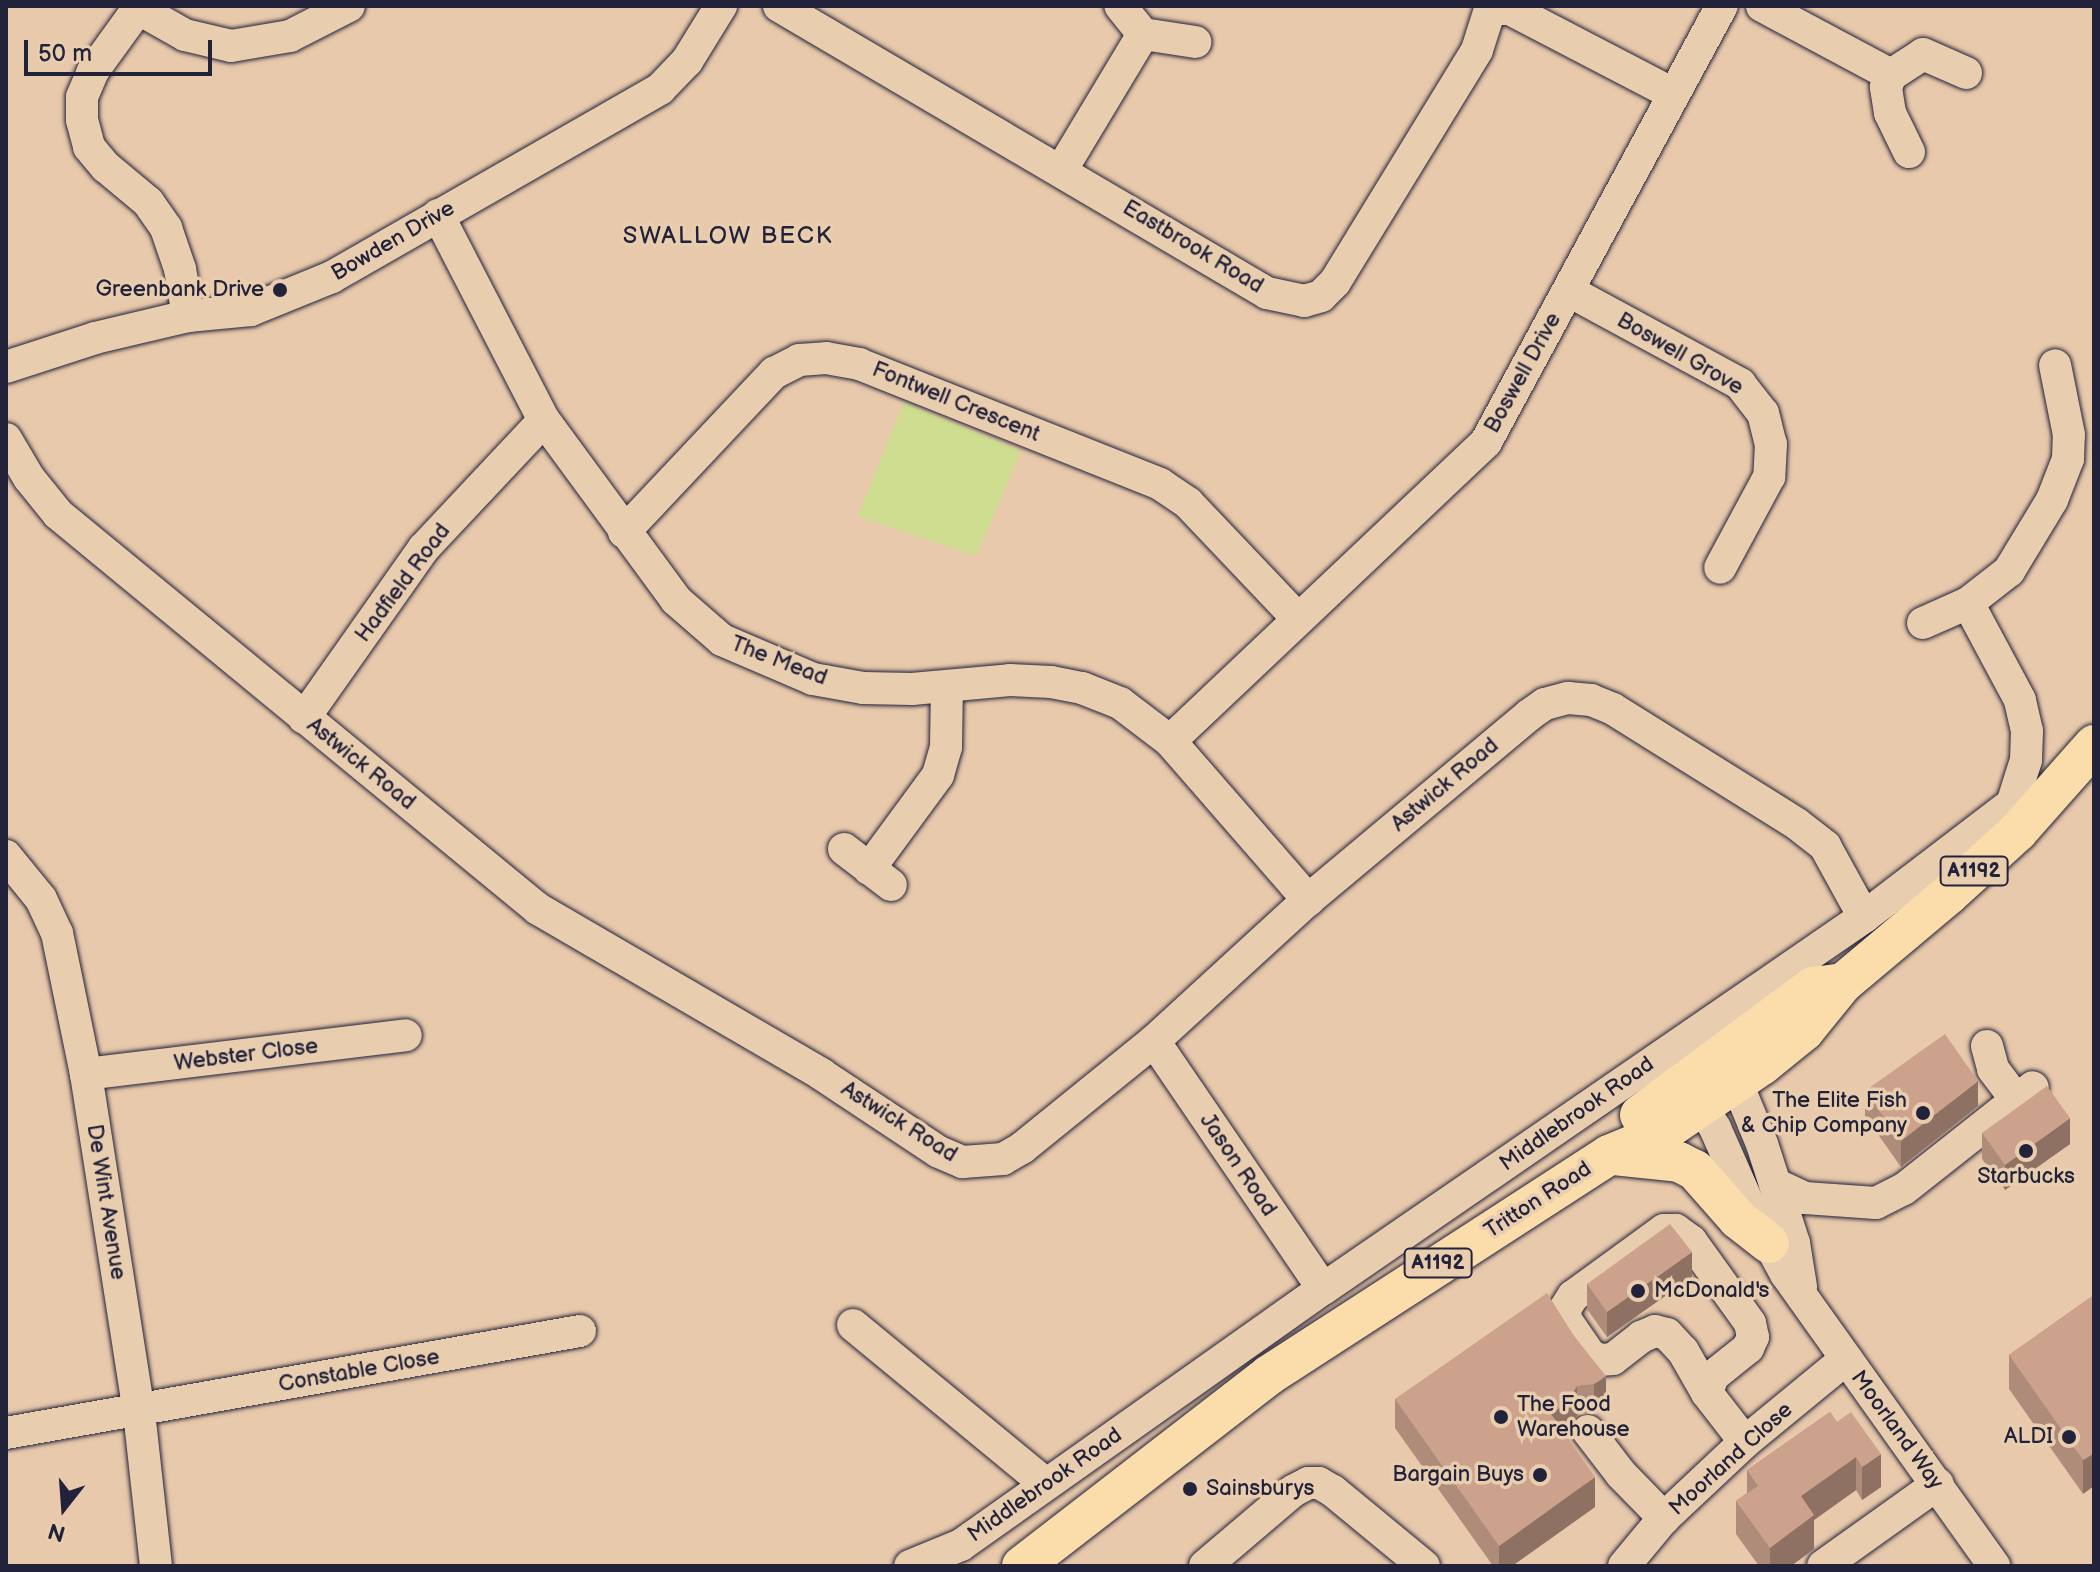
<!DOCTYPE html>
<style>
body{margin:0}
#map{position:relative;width:2100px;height:1572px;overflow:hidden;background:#e9c9ab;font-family:"Balsamiq Sans",sans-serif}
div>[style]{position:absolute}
.green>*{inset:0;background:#cedd90}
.roads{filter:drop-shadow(0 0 2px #22223b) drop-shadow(0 0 2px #22223b)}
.minor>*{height:32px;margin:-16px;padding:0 16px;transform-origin:16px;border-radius:16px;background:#e8cdaf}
.major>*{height:40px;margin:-20px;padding:0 20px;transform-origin:20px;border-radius:20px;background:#faddab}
.wall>*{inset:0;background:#af8b79}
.shaded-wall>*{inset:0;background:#8f7163}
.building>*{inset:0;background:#cca28d}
.dots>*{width:22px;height:22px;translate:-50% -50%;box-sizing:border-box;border:4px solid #e8cdaf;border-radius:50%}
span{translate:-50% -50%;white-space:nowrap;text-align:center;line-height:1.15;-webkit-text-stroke:7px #e8cdaf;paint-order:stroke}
.shield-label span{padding:2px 6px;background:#e8cdaf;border:2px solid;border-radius:6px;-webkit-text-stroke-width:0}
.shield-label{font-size:20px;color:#22223b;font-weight:700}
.street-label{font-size:22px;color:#22223b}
.poi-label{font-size:22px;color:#22223b}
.right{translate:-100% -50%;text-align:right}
.left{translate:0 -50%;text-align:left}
.neighbourhood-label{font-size:24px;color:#22223b;letter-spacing:2px}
.frame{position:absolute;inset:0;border:8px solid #22223b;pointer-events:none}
.north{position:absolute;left:24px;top:1468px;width:80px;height:80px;-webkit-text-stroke:6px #e8cdaf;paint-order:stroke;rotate:197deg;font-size:22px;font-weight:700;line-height:32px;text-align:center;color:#22223b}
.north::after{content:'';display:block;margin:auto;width:28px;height:36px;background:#22223b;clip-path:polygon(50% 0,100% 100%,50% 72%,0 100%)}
.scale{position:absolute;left:24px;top:40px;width:188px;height:36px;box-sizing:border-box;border:4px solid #22223b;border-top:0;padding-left:10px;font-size:24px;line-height:28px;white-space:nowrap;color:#22223b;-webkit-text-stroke:6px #e8cdaf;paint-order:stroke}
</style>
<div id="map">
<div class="green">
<div style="clip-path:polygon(904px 402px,1021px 451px,976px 556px,858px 516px)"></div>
</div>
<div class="roads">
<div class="minor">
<div style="left:140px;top:6px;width:80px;rotate:125.9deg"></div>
<div style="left:93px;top:71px;width:28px;rotate:113deg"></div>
<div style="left:82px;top:97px;width:23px;rotate:90deg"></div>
<div style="left:82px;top:120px;width:28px;rotate:75deg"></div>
<div style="left:89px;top:147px;width:26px;rotate:50deg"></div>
<div style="left:106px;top:167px;width:55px;rotate:39.8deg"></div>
<div style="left:148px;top:202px;width:32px;rotate:55deg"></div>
<div style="left:166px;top:228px;width:43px;rotate:71.1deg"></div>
<div style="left:180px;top:269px;width:48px;rotate:80.3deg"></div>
<div style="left:779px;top:6px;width:566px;rotate:30.46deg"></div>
<div style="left:1267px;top:293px;width:38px;rotate:12deg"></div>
<div style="left:1304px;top:301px;width:18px;rotate:-16deg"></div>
<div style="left:1321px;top:296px;width:20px;rotate:-45deg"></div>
<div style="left:1335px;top:282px;width:272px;rotate:-58.5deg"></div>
<div style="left:1477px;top:50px;width:46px;rotate:-72.3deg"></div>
<div style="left:1762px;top:6px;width:146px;rotate:28.1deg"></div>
<div style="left:139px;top:9px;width:53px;rotate:29.5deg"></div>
<div style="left:185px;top:35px;width:47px;rotate:13.4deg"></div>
<div style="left:231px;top:46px;width:60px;rotate:-9.6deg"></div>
<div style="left:290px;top:36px;width:66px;rotate:-27deg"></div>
<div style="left:1492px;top:9px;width:18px"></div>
<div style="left:1510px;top:9px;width:184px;rotate:27.5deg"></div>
<div style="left:1143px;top:34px;width:53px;rotate:8.7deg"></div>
<div style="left:1909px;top:152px;width:43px;rotate:-116deg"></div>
<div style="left:1890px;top:113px;width:26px;rotate:-99deg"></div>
<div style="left:1886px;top:87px;width:13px;rotate:-67deg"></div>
<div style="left:1891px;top:75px;width:38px;rotate:-33deg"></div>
<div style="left:1923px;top:54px;width:47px;rotate:23.8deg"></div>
<div style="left:1062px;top:169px;width:157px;rotate:-59deg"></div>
<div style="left:1143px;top:34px;width:36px;rotate:-129deg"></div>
<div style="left:438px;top:215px;width:231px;rotate:62.7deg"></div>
<div style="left:544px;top:420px;width:223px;rotate:53.7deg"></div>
<div style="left:676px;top:600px;width:61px;rotate:41deg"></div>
<div style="left:722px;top:640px;width:99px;rotate:23.2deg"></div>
<div style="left:813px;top:679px;width:51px;rotate:10.2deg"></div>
<div style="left:863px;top:688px;width:49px;rotate:1.2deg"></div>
<div style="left:912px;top:689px;width:98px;rotate:-5.2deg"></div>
<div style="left:1010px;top:680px;width:41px;rotate:2.8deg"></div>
<div style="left:1051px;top:682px;width:32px;rotate:11deg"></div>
<div style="left:1082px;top:688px;width:41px;rotate:21.5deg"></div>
<div style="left:1120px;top:703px;width:63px;rotate:37.2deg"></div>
<div style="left:1170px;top:741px;width:211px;rotate:49deg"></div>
<div style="left:1569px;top:291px;width:195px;rotate:28.5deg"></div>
<div style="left:1740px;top:384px;width:37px;rotate:52deg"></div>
<div style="left:1763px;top:413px;width:32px;rotate:76deg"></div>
<div style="left:1771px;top:444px;width:33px;rotate:93deg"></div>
<div style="left:1769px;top:477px;width:103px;rotate:118.3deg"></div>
<div style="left:6px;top:367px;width:94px;rotate:-18deg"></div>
<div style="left:95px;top:338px;width:96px;rotate:-13.3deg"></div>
<div style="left:188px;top:316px;width:63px;rotate:-5.4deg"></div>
<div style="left:251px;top:310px;width:87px;rotate:-22.2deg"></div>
<div style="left:332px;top:277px;width:378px;rotate:-29.8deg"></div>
<div style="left:660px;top:89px;width:39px;rotate:-46deg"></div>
<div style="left:687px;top:61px;width:65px;rotate:-58.3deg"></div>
<div style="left:6px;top:439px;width:45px;rotate:59.5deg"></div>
<div style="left:29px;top:478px;width:46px;rotate:51.1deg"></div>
<div style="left:58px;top:514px;width:622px;rotate:39.45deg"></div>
<div style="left:538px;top:909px;width:328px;rotate:30.2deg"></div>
<div style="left:821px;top:1074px;width:141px;rotate:33.5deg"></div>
<div style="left:939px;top:1152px;width:26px;rotate:23deg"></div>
<div style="left:963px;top:1162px;width:40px;rotate:-4.3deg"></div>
<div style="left:1003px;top:1159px;width:22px;rotate:-30deg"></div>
<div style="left:1022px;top:1148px;width:170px;rotate:-39deg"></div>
<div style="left:1154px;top:1041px;width:209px;rotate:-42.5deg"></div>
<div style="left:1308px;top:900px;width:288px;rotate:-39.9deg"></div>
<div style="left:1529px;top:715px;width:19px;rotate:-35deg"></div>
<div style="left:1545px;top:704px;width:24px;rotate:-15deg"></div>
<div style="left:1568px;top:698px;width:23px;rotate:5deg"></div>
<div style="left:1591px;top:700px;width:24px;rotate:22deg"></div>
<div style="left:1613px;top:709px;width:217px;rotate:32deg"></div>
<div style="left:1797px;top:824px;width:36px;rotate:38deg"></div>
<div style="left:1825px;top:846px;width:81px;rotate:61.2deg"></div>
<div style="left:624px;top:532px;width:219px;rotate:-46.7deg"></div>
<div style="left:774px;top:373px;width:28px;rotate:-27deg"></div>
<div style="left:799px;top:360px;width:27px;rotate:-4deg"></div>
<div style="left:826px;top:358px;width:34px;rotate:10deg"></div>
<div style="left:859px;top:364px;width:324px;rotate:21.7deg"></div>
<div style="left:1160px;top:484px;width:34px;rotate:34deg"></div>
<div style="left:1188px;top:503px;width:158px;rotate:46.5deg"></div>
<div style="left:1923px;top:623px;width:49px;rotate:-24deg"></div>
<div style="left:1968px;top:603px;width:52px;rotate:-38deg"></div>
<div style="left:2009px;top:571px;width:83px;rotate:-58.8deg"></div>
<div style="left:2052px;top:500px;width:44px;rotate:-68.7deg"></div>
<div style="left:2068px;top:459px;width:24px;rotate:-88deg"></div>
<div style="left:2069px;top:435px;width:71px;rotate:-101.3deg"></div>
<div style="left:304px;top:718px;width:208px;rotate:-54.8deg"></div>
<div style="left:424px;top:548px;width:175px;rotate:-46.8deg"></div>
<div style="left:1170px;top:741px;width:435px;rotate:-43.4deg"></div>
<div style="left:1486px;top:442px;width:496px;rotate:-61.6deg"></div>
<div style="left:844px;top:849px;width:59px;rotate:37.5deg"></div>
<div style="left:6px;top:856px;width:55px;rotate:50.9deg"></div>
<div style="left:41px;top:899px;width:38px;rotate:65deg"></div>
<div style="left:57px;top:933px;width:144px;rotate:78.4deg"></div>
<div style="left:86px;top:1074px;width:342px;rotate:81.1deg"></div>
<div style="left:139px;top:1412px;width:155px;rotate:83.7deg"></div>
<div style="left:869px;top:869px;width:117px;rotate:-53.7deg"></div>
<div style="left:938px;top:775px;width:29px;rotate:-74deg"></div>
<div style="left:946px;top:747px;width:61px;rotate:-89.1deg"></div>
<div style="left:1154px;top:1041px;width:300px;rotate:55.7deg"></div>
<div style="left:1987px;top:1046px;width:24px;rotate:75deg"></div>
<div style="left:1993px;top:1069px;width:39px;rotate:53deg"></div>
<div style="left:1725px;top:1063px;width:21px;rotate:59deg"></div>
<div style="left:1736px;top:1081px;width:68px;rotate:67.6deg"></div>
<div style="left:1762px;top:1144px;width:104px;rotate:72.1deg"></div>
<div style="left:1794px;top:1243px;width:44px;rotate:80.8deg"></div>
<div style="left:86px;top:1074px;width:322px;rotate:-6.9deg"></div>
<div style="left:1690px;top:1087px;width:48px;rotate:58.6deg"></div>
<div style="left:1715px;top:1128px;width:92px;rotate:66.2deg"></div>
<div style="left:1752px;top:1212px;width:71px;rotate:61.3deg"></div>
<div style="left:1786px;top:1274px;width:359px;rotate:54.5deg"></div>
<div style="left:1775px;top:1184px;width:33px;rotate:25deg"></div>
<div style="left:1805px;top:1198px;width:71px;rotate:4deg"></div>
<div style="left:1876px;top:1203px;width:31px;rotate:-27deg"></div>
<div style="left:1904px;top:1189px;width:164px;rotate:-38.3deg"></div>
<div style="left:853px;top:1325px;width:249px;rotate:39.5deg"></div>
<div style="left:1707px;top:1393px;width:18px;rotate:-71deg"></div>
<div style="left:1713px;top:1376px;width:45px;rotate:-38.7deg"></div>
<div style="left:1748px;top:1348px;width:12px;rotate:-66deg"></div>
<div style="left:1753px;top:1337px;width:14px;rotate:-102deg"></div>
<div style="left:1750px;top:1323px;width:101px;rotate:-125.7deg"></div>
<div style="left:1691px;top:1241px;width:19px;rotate:-144deg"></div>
<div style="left:1676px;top:1230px;width:12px;rotate:180deg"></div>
<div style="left:1664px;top:1230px;width:112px;rotate:144deg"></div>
<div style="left:1573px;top:1296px;width:15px;rotate:122deg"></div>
<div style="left:1565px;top:1309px;width:11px;rotate:85deg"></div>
<div style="left:1566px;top:1320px;width:42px;rotate:55.6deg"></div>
<div style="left:1590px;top:1355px;width:11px;rotate:27deg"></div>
<div style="left:1600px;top:1360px;width:13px;rotate:-4deg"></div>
<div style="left:1613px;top:1359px;width:36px;rotate:-38deg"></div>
<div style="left:1641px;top:1337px;width:15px;rotate:-23deg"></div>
<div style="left:1655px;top:1331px;width:12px;rotate:14deg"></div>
<div style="left:1667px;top:1334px;width:23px;rotate:47deg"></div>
<div style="left:1683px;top:1351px;width:48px;rotate:60.3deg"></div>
<div style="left:1707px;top:1393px;width:62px;rotate:52.2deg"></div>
<div style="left:1588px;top:1431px;width:54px;rotate:52.5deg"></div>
<div style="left:1621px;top:1474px;width:62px;rotate:45.7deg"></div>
<div style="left:6px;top:1433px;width:583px;rotate:-10.08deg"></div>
<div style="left:910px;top:1566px;width:55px;rotate:-22.4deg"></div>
<div style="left:961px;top:1545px;width:443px;rotate:-35.3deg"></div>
<div style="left:1323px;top:1289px;width:657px;rotate:-34.51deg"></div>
<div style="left:1864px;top:917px;width:186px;rotate:-37.4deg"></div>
<div style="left:2012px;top:804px;width:46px;rotate:-72.3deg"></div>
<div style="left:2026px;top:760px;width:29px;rotate:-88deg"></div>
<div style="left:2027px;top:731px;width:32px;rotate:-103deg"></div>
<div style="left:2020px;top:700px;width:110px;rotate:-118.2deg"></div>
<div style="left:1205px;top:1566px;width:116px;rotate:-40.4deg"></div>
<div style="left:1293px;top:1491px;width:17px;rotate:-28deg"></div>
<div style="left:1308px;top:1483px;width:11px"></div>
<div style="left:1319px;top:1483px;width:16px;rotate:30deg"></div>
<div style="left:1333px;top:1491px;width:118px;rotate:39.5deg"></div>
<div style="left:1624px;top:1566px;width:62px;rotate:-50.2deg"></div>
<div style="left:1664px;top:1518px;width:111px;rotate:-43.2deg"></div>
<div style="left:1745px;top:1442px;width:131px;rotate:-39.4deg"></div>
<div style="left:1823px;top:1566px;width:141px;rotate:-35.5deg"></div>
</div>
<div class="major">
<div style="left:1640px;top:1115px;width:215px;rotate:-36.5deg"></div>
<div style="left:1813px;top:987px;width:25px;rotate:-7deg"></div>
<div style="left:1614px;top:1155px;width:65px;rotate:6.1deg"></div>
<div style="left:1679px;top:1162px;width:18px;rotate:27deg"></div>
<div style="left:1695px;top:1170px;width:65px;rotate:48.7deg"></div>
<div style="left:1738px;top:1219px;width:39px;rotate:38deg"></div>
<div style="left:1022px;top:1566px;width:312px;rotate:-37.7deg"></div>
<div style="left:1269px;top:1375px;width:405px;rotate:-32.9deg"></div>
<div style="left:1609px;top:1155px;width:55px;rotate:-22.4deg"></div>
<div style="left:1660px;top:1134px;width:123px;rotate:-34.1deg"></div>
<div style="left:1762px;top:1065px;width:54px;rotate:-39deg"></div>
<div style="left:1804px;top:1031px;width:60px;rotate:-51deg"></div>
<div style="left:1842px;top:984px;width:138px;rotate:-40deg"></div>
<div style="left:1948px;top:895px;width:95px;rotate:-42.4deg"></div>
<div style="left:2018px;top:831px;width:115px;rotate:-48.5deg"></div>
</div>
</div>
<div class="wall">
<div style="clip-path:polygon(1865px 1091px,1978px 1106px,1901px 1167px,1865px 1116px)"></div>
<div style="clip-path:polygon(1982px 1133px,2070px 1144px,2005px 1190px,1982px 1159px)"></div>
<div style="clip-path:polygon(1692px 1277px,1607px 1337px,1587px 1309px,1587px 1284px)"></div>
<div style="clip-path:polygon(2094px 1295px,2083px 1494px,2009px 1389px,2009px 1355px)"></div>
<div style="clip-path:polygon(1574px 1336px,1606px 1405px,1594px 1413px,1577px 1416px,1569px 1431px,1565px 1434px,1595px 1507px,1512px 1566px,1493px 1566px,1395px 1428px,1395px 1399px)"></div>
<div style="clip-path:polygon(1830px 1412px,1881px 1487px,1862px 1500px,1856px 1490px,1814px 1520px,1814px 1549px,1791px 1566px,1759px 1566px,1736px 1534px,1736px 1501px,1747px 1493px,1747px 1470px)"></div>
</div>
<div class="shaded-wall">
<div style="clip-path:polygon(1978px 1081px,1978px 1106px,1901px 1167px,1901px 1141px)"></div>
<div style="clip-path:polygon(2070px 1118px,2070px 1144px,2005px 1190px,2005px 1165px)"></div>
<div style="clip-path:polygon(1692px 1252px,1692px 1277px,1607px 1337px,1607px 1312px)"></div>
<div style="clip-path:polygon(1606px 1376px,1606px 1405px,1594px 1413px,1594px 1384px)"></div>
<div style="clip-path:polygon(1577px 1386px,1577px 1416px,1569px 1431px,1551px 1444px,1551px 1414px)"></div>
<div style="clip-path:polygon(2094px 1453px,2094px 1486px,2083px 1494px,2083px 1460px)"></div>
<div style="clip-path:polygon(1881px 1454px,1881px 1487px,1862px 1500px,1862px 1467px)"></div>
<div style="clip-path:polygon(1856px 1457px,1856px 1490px,1814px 1520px,1814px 1549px,1791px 1566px,1770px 1566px,1770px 1548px,1801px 1496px)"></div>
<div style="clip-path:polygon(1595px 1477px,1595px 1507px,1512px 1566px,1499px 1566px,1499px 1546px)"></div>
</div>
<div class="building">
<div style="clip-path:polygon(1945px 1034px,1978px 1081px,1901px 1141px,1865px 1091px)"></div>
<div style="clip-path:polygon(2047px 1086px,2070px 1118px,2005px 1165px,1982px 1133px)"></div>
<div style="clip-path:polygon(1670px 1224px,1692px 1252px,1607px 1312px,1587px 1284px)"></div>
<div style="clip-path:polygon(1547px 1293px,1574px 1336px,1606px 1376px,1594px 1384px,1577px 1386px,1569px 1401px,1551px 1414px,1595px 1477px,1499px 1546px,1395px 1399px)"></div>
<div style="clip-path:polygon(2094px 1295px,2094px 1453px,2083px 1460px,2009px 1355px)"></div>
<div style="clip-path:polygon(1830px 1412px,1837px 1422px,1851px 1412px,1881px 1454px,1862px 1467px,1856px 1457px,1801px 1496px,1814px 1515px,1770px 1548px,1736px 1501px,1758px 1486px,1747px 1470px)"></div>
</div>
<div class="dots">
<div style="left:280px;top:290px;background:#22223b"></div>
<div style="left:1923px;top:1113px;background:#22223b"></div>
<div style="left:2026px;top:1151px;background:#22223b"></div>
<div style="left:1638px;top:1291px;background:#22223b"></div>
<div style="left:1501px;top:1417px;background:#22223b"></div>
<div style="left:2069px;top:1437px;background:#22223b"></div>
<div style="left:1540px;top:1475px;background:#22223b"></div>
<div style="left:1190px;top:1489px;background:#22223b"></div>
</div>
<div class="shield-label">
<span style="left:1974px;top:871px">A1192</span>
<span style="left:1438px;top:1263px">A1192</span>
</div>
<div class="street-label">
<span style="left:393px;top:241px;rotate:-30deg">Bowden Drive</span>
<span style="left:1193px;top:247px;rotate:31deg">Eastbrook Road</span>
<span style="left:1680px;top:354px;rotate:30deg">Boswell Grove</span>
<span style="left:1523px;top:373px;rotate:-61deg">Boswell Drive</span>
<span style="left:956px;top:402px;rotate:22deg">Fontwell Crescent</span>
<span style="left:403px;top:583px;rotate:-53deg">Hadfield Road</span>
<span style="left:779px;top:661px;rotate:21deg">The Mead</span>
<span style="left:361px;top:764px;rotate:39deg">Astwick Road</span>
<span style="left:1445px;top:785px;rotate:-40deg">Astwick Road</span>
<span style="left:246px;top:1055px;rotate:-7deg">Webster Close</span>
<span style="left:1577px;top:1114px;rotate:-35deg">Middlebrook Road</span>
<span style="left:899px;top:1122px;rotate:32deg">Astwick Road</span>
<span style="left:1238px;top:1165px;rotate:56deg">Jason Road</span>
<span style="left:1538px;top:1200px;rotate:-33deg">Tritton Road</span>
<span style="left:106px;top:1202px;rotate:81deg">De Wint Avenue</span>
<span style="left:359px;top:1371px;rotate:-10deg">Constable Close</span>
<span style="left:1897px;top:1430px;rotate:54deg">Moorland Way</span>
<span style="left:1731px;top:1459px;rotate:-42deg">Moorland Close</span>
<span style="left:1045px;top:1485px;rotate:-35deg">Middlebrook Road</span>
</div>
<div class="poi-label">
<span class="right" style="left:264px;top:290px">Greenbank Drive</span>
<span class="right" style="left:1907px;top:1113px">The Elite Fish<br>&amp; Chip Company</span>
<span style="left:2026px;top:1177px">Starbucks</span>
<span class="left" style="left:1654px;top:1291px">McDonald's</span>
<span class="left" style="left:1517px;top:1417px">The Food<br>Warehouse</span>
<span class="right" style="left:2053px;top:1437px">ALDI</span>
<span class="right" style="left:1524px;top:1475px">Bargain Buys</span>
<span class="left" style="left:1206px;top:1489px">Sainsburys</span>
</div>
<div class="neighbourhood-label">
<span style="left:728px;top:236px">SWALLOW BECK</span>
</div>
<div class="frame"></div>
<div class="north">N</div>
<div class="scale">50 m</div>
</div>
